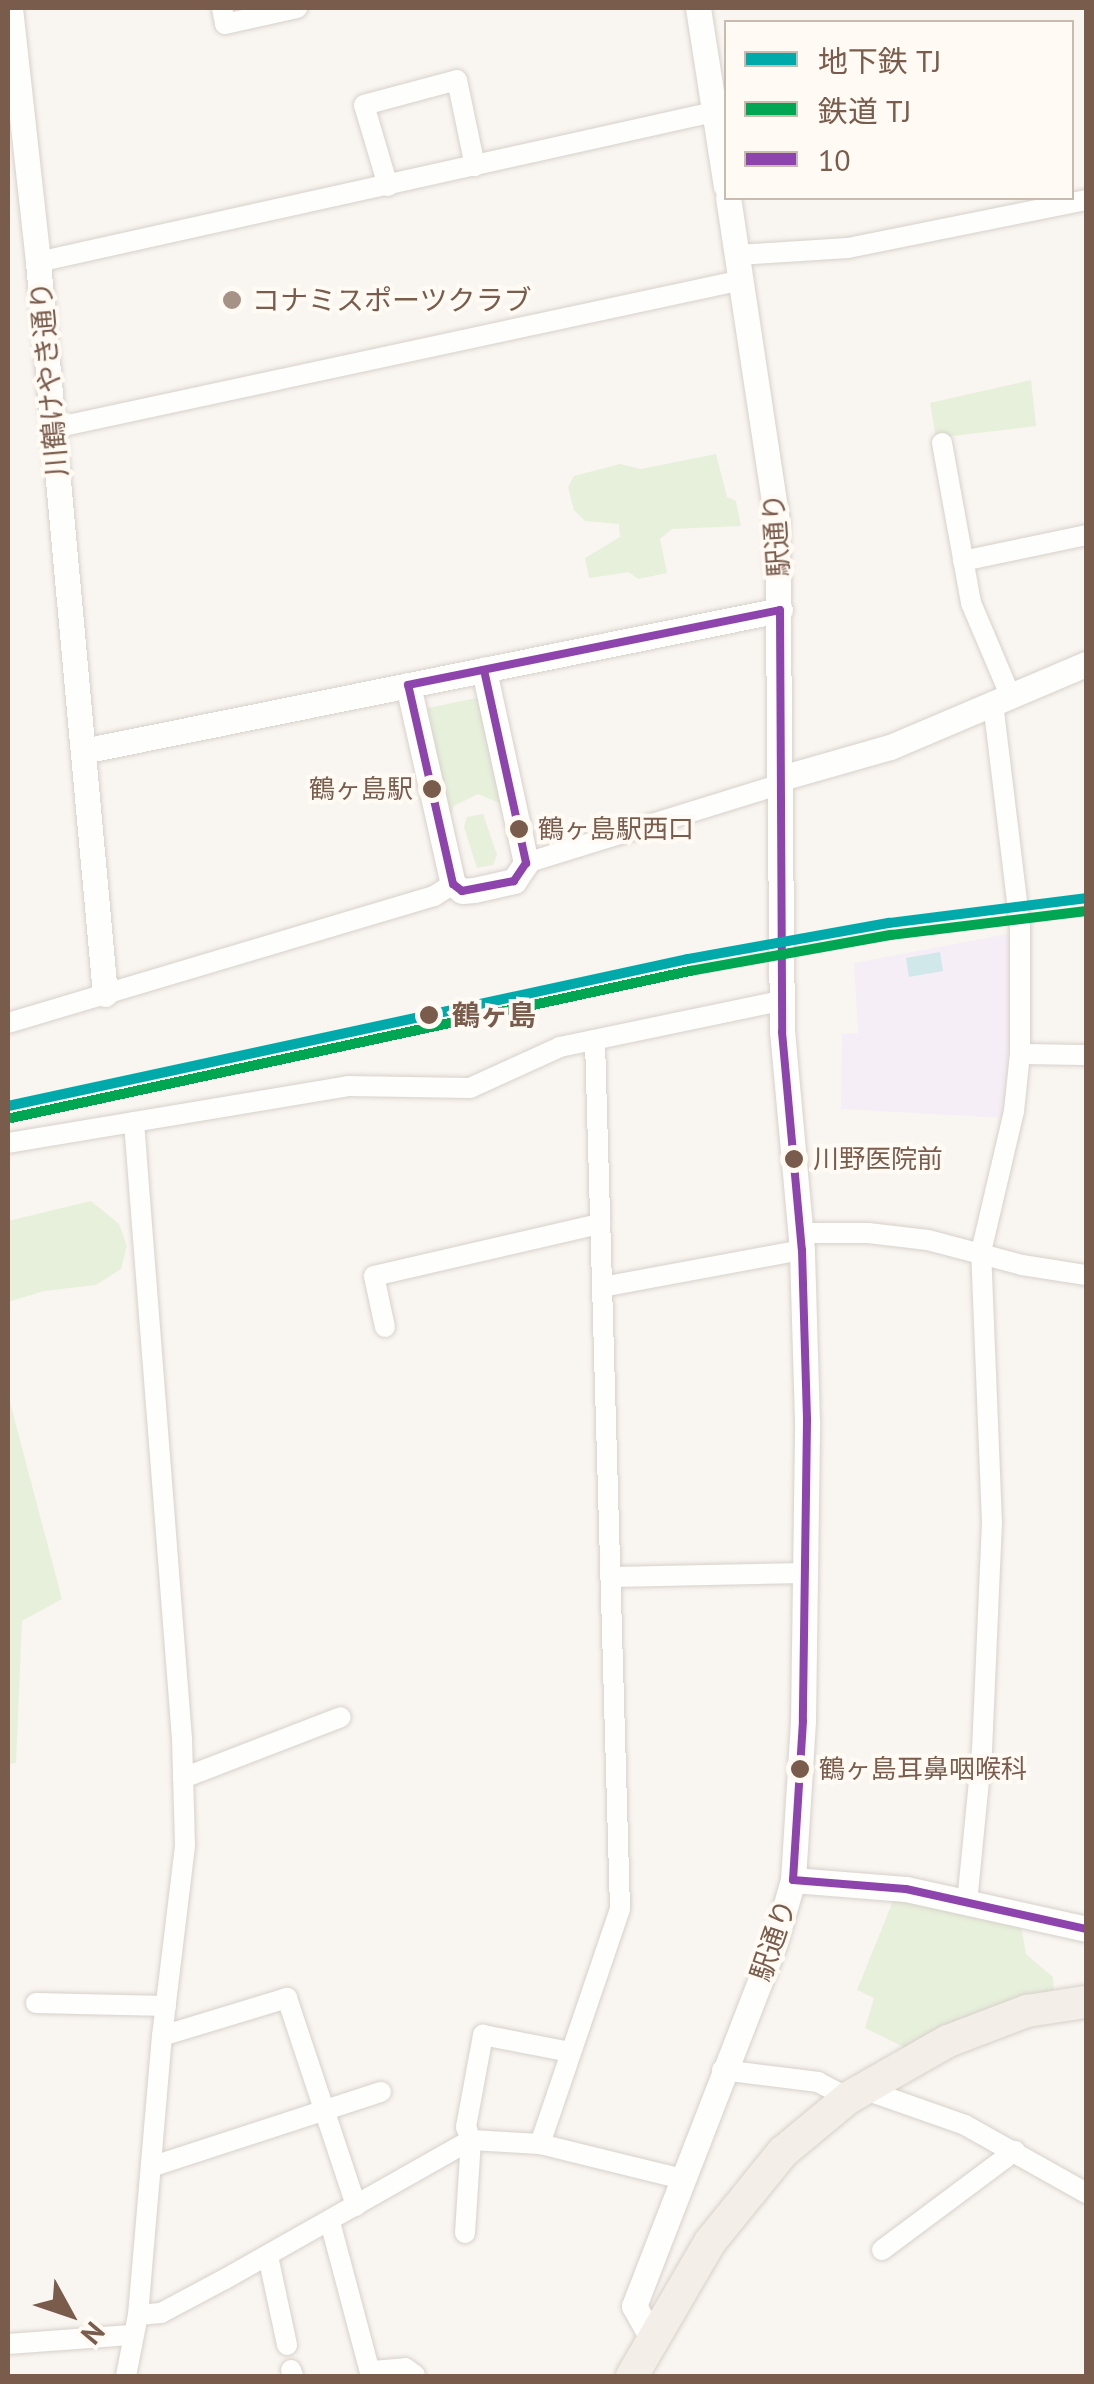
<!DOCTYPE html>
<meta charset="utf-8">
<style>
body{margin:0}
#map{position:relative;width:1094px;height:2384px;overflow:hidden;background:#f9f5f0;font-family:"PT Sans","Noto Sans JP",sans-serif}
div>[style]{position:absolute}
.education>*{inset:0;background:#f6eef6}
.green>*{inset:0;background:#e7f0db}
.water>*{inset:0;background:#d0e8ea}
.roads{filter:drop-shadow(0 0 2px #d7d1cb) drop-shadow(0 0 2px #d7d1cb)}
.minor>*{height:20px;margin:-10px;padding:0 10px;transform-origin:10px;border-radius:10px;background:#fefefd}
.tertiary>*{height:25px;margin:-12.5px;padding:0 12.5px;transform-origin:12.5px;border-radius:12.5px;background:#fefefd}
.primary>*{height:32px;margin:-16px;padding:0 16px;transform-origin:16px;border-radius:16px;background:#f3eee8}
.bus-1>*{height:8px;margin:-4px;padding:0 4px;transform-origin:4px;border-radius:4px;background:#8e44ad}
.rail-1>*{height:10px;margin:-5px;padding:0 5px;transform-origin:5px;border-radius:5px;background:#00a651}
.metro-1>*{height:10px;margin:-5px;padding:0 5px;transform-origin:5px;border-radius:5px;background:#01aaaa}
.dots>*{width:28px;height:28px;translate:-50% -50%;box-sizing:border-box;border:5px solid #fffaf3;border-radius:50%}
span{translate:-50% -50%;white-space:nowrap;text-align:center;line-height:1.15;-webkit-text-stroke:8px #fffaf3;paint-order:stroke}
.bus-label{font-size:26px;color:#7a5c4d}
.right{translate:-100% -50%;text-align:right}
.left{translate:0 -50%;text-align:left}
.poi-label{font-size:28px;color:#7a5c4d}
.street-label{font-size:28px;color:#7a5c4d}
.stop-label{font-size:28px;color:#7a5c4d;font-weight:700}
.frame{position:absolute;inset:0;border:10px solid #7a5c4d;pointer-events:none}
.legend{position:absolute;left:724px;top:20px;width:350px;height:180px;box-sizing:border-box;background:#fffaf3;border:2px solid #cabbb1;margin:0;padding:12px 18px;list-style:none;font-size:30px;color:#7a5c4d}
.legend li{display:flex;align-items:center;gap:20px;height:50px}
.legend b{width:50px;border:2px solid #cabbb1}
.north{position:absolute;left:20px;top:2264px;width:100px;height:100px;-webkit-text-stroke:8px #fffaf3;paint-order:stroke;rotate:130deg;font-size:28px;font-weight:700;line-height:40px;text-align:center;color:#7a5c4d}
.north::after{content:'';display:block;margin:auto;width:35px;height:45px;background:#7a5c4d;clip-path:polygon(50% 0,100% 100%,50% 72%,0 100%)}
</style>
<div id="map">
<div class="education">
<div style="clip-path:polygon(1013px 933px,1007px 1118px,841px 1109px,842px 1034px,858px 1033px,854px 963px)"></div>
</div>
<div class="green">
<div style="clip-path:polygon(1031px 380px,1036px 426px,936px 438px,930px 403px)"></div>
<div style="clip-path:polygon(716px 454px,727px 497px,736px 501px,741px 526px,672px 529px,660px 539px,667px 573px,638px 579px,629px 572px,589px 578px,585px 558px,620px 537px,619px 524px,585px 521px,574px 510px,568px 487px,574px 476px,620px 464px,641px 469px)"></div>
<div style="clip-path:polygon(481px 697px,504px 805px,478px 794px,454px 806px,450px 818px,424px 709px)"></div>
<div style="clip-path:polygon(483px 814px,497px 855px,493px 865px,477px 868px,464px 827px,467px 817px)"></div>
<div style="clip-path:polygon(91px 1201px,119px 1224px,127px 1246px,121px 1269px,96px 1285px,44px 1291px,8px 1302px,8px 1221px)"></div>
<div style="clip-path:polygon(8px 1395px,62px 1599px,22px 1621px,16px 1763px,8px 1764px)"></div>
<div style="clip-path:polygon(895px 1896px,1021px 1925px,1026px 1954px,1053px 1977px,1054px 1993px,908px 2049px,865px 2028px,874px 1998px,857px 1990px)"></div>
</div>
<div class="water">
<div style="clip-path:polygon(940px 952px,943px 971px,909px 977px,906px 958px)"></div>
</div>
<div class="roads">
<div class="minor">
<div style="left:222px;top:8px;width:16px;rotate:79deg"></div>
<div style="left:225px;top:24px;width:74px;rotate:-12.5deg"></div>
<div style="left:388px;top:186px;width:84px;rotate:-106.5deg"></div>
<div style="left:364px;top:105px;width:96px;rotate:-15deg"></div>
<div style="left:457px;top:80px;width:88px;rotate:78.2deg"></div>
<div style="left:738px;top:255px;width:110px;rotate:-3.6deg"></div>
<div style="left:848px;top:248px;width:243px;rotate:-11.4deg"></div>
<div style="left:38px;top:262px;width:692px;rotate:-12.51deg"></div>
<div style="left:54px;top:428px;width:704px;rotate:-12.14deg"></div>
<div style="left:942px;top:443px;width:163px;rotate:79.7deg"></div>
<div style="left:971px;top:603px;width:100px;rotate:67deg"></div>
<div style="left:963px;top:561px;width:126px;rotate:-11.9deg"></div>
<div style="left:526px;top:863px;width:267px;rotate:-17.2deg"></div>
<div style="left:8px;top:1023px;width:445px;rotate:-16.6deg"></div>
<div style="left:434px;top:896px;width:22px;rotate:-32deg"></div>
<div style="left:1020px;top:1054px;width:66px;rotate:0.9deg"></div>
<div style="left:8px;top:1143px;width:345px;rotate:-9.5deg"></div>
<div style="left:348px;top:1086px;width:122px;rotate:0.9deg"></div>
<div style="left:470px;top:1088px;width:99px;rotate:-24.5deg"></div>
<div style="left:560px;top:1047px;width:226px;rotate:-11.8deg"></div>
<div style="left:799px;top:1233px;width:69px"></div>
<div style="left:868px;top:1233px;width:60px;rotate:6.7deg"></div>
<div style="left:928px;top:1240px;width:97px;rotate:14.9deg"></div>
<div style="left:1022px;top:1265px;width:65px;rotate:8.9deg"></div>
<div style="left:602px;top:1287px;width:203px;rotate:-10.5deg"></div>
<div style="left:385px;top:1327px;width:52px;rotate:-102.2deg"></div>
<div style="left:374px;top:1276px;width:232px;rotate:-13deg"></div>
<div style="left:611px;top:1577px;width:194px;rotate:-1.2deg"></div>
<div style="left:183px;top:1778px;width:169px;rotate:-21.1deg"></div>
<div style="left:967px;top:1903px;width:153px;rotate:-84.4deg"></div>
<div style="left:982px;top:1751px;width:228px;rotate:-87.5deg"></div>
<div style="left:992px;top:1523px;width:271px;rotate:-92.3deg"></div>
<div style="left:981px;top:1252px;width:145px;rotate:-76.8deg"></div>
<div style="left:1014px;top:1111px;width:57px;rotate:-84deg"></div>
<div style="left:1020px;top:1054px;width:128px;rotate:-90deg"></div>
<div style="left:1020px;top:926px;width:225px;rotate:-96.9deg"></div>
<div style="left:36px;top:2003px;width:130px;rotate:1.3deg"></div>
<div style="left:162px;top:2036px;width:131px;rotate:-16.9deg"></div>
<div style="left:287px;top:1998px;width:219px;rotate:71.6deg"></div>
<div style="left:722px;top:2070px;width:97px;rotate:7.1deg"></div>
<div style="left:818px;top:2082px;width:34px;rotate:28deg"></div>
<div style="left:863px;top:2089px;width:108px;rotate:19.4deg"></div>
<div style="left:965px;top:2125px;width:139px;rotate:29.3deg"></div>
<div style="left:540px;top:2144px;width:248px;rotate:-71.2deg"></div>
<div style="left:620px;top:1909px;width:869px;rotate:-91.65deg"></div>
<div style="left:151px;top:2167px;width:242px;rotate:-18.1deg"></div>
<div style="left:330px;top:2222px;width:159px;rotate:75.1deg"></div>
<div style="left:465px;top:2233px;width:93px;rotate:-86.3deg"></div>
<div style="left:471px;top:2140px;width:14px;rotate:-111deg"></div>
<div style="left:466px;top:2127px;width:94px;rotate:-79.5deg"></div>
<div style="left:483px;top:2035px;width:89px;rotate:11.1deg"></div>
<div style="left:882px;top:2250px;width:166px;rotate:-36.7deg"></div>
<div style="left:268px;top:2256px;width:91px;rotate:77.9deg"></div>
<div style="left:138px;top:2315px;width:23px;rotate:-5deg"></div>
<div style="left:161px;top:2313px;width:72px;rotate:-28deg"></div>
<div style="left:225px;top:2279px;width:283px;rotate:-29.5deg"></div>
<div style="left:471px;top:2140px;width:69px;rotate:3.3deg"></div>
<div style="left:540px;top:2144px;width:146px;rotate:13.8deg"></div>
<div style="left:8px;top:2344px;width:123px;rotate:-4.2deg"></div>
<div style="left:291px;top:2370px;width:6px;rotate:72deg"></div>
<div style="left:373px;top:2371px;width:32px;rotate:-5deg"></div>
<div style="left:405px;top:2368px;width:12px;rotate:35deg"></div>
<div style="left:126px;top:2376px;width:62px;rotate:-78.9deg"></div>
<div style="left:138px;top:2315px;width:280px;rotate:-85.1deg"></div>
<div style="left:162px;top:2036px;width:191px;rotate:-83.1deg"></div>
<div style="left:185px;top:1846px;width:107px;rotate:-91.6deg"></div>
<div style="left:182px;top:1739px;width:619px;rotate:-94.45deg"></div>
</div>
<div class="tertiary">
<div style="left:10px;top:8px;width:256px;rotate:83.7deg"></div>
<div style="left:38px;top:262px;width:735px;rotate:84.77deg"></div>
<div style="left:698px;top:8px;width:180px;rotate:81.1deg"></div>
<div style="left:408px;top:685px;width:204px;rotate:77.3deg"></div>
<div style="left:453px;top:884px;width:11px;rotate:38deg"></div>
<div style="left:462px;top:891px;width:12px;rotate:-5deg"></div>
<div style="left:474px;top:890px;width:41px;rotate:-12.7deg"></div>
<div style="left:514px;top:881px;width:22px;rotate:-56deg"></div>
<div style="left:526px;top:863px;width:198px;rotate:-102.3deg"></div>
<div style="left:83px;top:751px;width:711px;rotate:-11.44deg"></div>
<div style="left:781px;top:778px;width:113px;rotate:-15.9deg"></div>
<div style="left:890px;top:747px;width:213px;rotate:-23deg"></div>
<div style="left:793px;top:1880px;width:113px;rotate:4.6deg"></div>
<div style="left:906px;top:1889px;width:184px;rotate:12.5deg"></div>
<div style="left:653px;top:2340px;width:39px;rotate:-119deg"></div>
<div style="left:634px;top:2306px;width:390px;rotate:-68.8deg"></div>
<div style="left:775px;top:1942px;width:65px;rotate:-73.8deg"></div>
<div style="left:793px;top:1880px;width:159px;rotate:-86.4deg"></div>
<div style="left:803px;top:1721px;width:300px;rotate:-89.2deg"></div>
<div style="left:807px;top:1421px;width:171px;rotate:-91.7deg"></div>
<div style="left:802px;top:1250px;width:219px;rotate:-95.2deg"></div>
<div style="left:782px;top:1032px;width:511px;rotate:-90.56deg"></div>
<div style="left:777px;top:521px;width:327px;rotate:-98.6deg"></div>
</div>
<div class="primary">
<div style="left:632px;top:2376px;width:155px;rotate:-59.8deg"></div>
<div style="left:710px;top:2242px;width:116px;rotate:-51deg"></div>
<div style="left:783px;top:2152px;width:85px;rotate:-39.7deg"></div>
<div style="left:848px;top:2098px;width:115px;rotate:-29.7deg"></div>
<div style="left:948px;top:2041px;width:85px;rotate:-20.8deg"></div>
<div style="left:1027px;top:2011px;width:60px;rotate:-8.7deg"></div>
</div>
</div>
<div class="bus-1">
<div style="left:484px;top:670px;width:198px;rotate:77.7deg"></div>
<div style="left:526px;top:863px;width:22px;rotate:124deg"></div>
<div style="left:514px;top:881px;width:53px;rotate:169.1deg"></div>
<div style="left:462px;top:891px;width:11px;rotate:-142deg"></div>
<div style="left:453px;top:884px;width:204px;rotate:-102.7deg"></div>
<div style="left:408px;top:685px;width:379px;rotate:-11.4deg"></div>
<div style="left:780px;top:610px;width:422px;rotate:89.7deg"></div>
<div style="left:782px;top:1032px;width:219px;rotate:84.8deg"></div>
<div style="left:802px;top:1250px;width:171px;rotate:88.3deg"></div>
<div style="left:807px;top:1421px;width:300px;rotate:90.8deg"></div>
<div style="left:803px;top:1721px;width:159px;rotate:93.6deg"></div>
<div style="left:793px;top:1880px;width:113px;rotate:4.6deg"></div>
<div style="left:906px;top:1889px;width:184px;rotate:12.5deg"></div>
</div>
<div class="rail-1">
<div style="left:11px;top:1118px;width:695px;rotate:-12.22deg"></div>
<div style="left:690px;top:971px;width:204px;rotate:-10.2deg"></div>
<div style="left:891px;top:935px;width:196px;rotate:-7deg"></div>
</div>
<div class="metro-1">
<div style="left:8px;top:1106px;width:696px;rotate:-12.2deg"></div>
<div style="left:688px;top:959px;width:204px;rotate:-10.2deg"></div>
<div style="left:889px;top:923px;width:199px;rotate:-7.2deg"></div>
</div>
<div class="dots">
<div style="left:232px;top:300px;background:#a69286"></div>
<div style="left:432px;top:789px;background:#7a5c4d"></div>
<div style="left:519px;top:829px;background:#7a5c4d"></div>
<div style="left:429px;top:1015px;background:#7a5c4d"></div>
<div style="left:794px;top:1159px;background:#7a5c4d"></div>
<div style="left:800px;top:1769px;background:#7a5c4d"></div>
</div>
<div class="bus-label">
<span class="right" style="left:413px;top:789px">鶴ヶ島駅</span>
<span class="left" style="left:538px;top:829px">鶴ヶ島駅西口</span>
<span class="left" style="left:813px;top:1159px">川野医院前</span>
<span class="left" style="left:819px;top:1769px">鶴ヶ島耳鼻咽喉科</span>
</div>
<div class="poi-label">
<span class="left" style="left:252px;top:300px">コナミスポーツクラブ</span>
</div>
<div class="street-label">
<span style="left:49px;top:379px;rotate:-95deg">川鶴けやき通り</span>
<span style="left:776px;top:535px;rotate:-94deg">駅通り</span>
<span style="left:773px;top:1940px;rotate:-71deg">駅通り</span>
</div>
<div class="stop-label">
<span class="left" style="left:452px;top:1015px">鶴ヶ島</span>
</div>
<div class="frame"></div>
<ul class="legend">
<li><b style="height:12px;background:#01aaaa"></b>地下鉄 TJ</li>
<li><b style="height:12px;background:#00a651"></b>鉄道 TJ</li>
<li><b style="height:12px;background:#8e44ad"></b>10</li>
</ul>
<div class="north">N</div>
</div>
